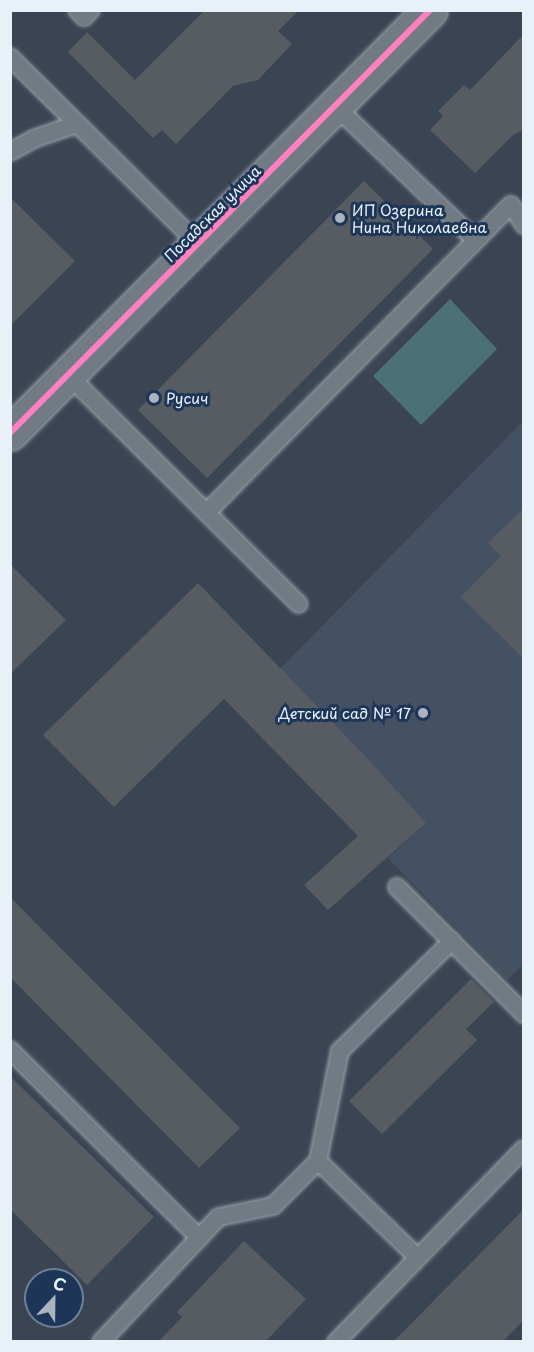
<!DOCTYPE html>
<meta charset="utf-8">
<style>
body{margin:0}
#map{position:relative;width:534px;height:1352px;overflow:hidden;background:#3a4452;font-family:"Playpen Sans",sans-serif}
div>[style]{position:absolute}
.built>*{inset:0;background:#445163}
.green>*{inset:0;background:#4b7076}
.building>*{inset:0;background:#575c63}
.roads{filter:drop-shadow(0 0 2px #9ca3ab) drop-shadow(0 0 2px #9ca3ab)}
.service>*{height:16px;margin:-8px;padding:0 8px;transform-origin:8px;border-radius:8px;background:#727a84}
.minor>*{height:33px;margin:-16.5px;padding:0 16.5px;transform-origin:16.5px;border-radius:16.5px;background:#727a84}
.cycleway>*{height:6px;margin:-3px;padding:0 3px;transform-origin:3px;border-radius:3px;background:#ff80c0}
.dots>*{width:16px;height:16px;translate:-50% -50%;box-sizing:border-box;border:3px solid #1d3557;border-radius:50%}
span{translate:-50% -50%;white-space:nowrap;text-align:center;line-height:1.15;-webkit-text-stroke:6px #1d3557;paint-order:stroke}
.poi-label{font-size:15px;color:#e8f1f8}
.left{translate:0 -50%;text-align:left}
.right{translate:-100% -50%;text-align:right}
.street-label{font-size:15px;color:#e8f1f8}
.frame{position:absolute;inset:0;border:12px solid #e8f1f8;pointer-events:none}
.north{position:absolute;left:24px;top:1268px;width:60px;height:60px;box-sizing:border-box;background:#1d3557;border:2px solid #6e8097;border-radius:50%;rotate:22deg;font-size:16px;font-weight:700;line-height:24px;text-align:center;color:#e8f1f8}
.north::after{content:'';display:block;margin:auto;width:21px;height:27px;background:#abb4be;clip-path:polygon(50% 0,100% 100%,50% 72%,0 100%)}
</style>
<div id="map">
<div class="built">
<div style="clip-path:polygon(523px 421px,524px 964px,507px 980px,388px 858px,426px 823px,280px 669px)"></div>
</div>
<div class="green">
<div style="clip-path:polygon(450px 299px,497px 349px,421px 425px,373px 376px)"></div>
</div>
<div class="building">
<div style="clip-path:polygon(205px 10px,299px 10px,278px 31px,292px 44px,258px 80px,233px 86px,176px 144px,162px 130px,153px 138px,68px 52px,87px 32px,135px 80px)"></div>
<div style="clip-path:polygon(524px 34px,524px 130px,513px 135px,475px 173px,430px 130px,443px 116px,438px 111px,464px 85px,470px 90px)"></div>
<div style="clip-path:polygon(364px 181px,433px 249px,207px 478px,138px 410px)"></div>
<div style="clip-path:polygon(10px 197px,75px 261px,10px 326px)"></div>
<div style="clip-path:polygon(524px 508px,524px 659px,461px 597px,501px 556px,488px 543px)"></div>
<div style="clip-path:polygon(10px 564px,66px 620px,10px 674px)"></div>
<div style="clip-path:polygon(198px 583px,366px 757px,426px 823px,328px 910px,304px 885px,358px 836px,224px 699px,114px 807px,43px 735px)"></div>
<div style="clip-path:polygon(10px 897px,240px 1128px,199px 1168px,10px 977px)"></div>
<div style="clip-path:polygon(471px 979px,494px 1002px,466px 1029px,477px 1040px,382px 1134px,349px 1101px)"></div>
<div style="clip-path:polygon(10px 1076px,154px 1217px,87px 1285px,10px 1209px)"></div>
<div style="clip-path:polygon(524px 1209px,524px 1320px,503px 1341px,394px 1341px)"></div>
<div style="clip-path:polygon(244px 1241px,306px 1299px,266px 1341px,159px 1341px,182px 1317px,177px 1312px)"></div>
</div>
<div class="roads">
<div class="service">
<div style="left:77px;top:10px;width:10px;rotate:45deg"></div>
<div style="left:84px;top:17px;width:10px;rotate:-45deg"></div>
<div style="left:10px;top:57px;width:265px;rotate:44.8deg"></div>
<div style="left:335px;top:106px;width:194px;rotate:43.7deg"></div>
<div style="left:10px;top:152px;width:26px;rotate:-29deg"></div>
<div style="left:33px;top:139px;width:46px;rotate:-18.8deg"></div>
<div style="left:68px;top:375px;width:325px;rotate:44.8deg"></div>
<div style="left:207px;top:512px;width:432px;rotate:-45.3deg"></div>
<div style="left:511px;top:205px;width:24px;rotate:57deg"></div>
<div style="left:397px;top:887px;width:180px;rotate:45deg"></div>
<div style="left:10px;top:1050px;width:267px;rotate:44.8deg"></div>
<div style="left:318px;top:1161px;width:138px;rotate:44.1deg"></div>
<div style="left:101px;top:1342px;width:172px;rotate:-46.7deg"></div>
<div style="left:219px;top:1217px;width:55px;rotate:-11.5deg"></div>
<div style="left:273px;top:1206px;width:64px;rotate:-45deg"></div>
<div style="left:318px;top:1161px;width:112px;rotate:-78.7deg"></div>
<div style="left:340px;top:1051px;width:157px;rotate:-44.5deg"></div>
<div style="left:336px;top:1342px;width:269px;rotate:-45.8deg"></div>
</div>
<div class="minor">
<div style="left:10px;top:433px;width:596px;rotate:-45.2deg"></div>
</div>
</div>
<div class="cycleway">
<div style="left:10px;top:433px;width:596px;rotate:-45.2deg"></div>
</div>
<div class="dots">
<div style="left:340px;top:218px;background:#abb4be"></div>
<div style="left:154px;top:398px;background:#abb4be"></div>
<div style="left:423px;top:713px;background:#abb4be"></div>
</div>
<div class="poi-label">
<span class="left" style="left:352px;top:218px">ИП Озерина<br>Нина Николаевна</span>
<span class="left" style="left:166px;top:398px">Русич</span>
<span class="right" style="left:411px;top:713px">Детский сад № 17</span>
</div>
<div class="street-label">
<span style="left:212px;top:213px;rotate:-45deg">Посадская улица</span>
</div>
<div class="frame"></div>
<div class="north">С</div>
</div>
